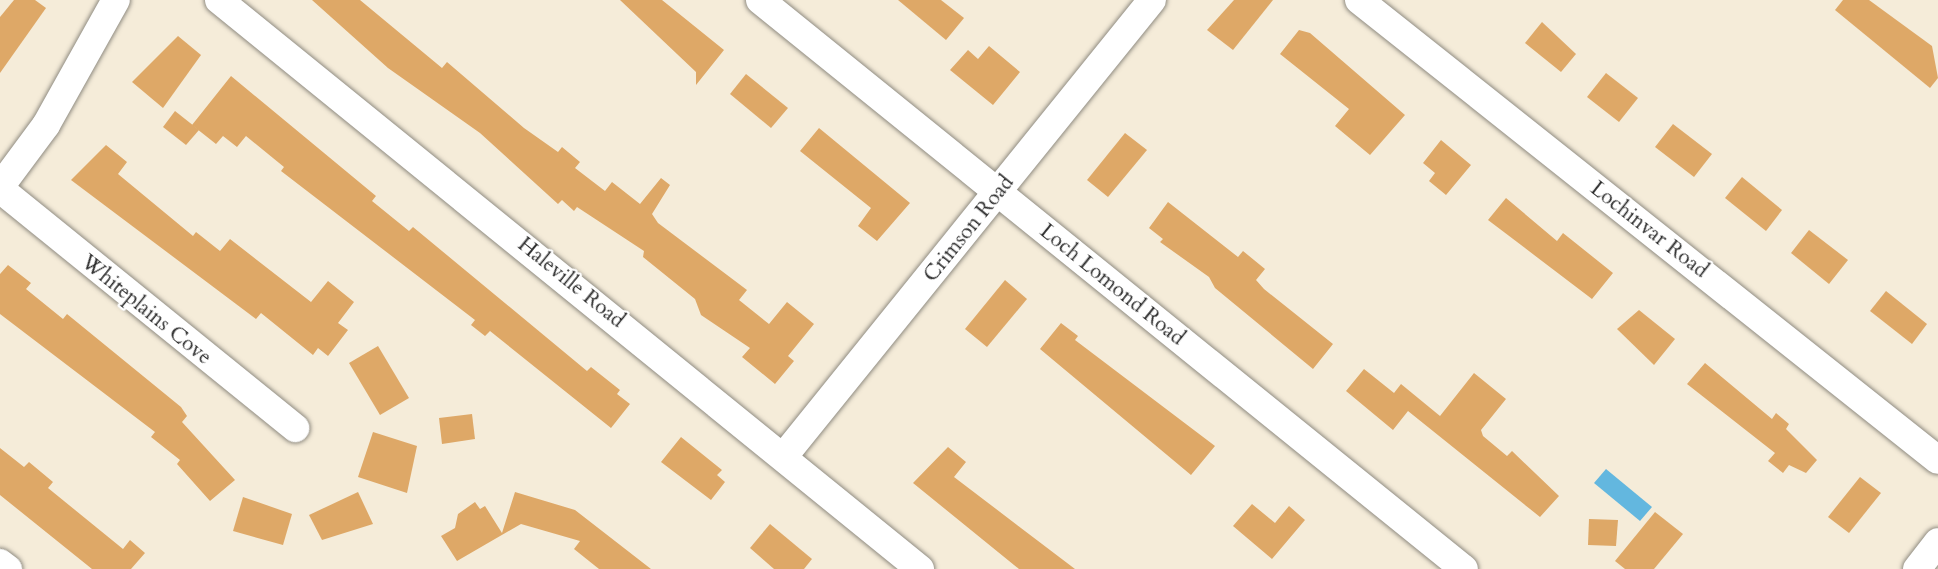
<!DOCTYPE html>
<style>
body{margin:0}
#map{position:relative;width:1938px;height:569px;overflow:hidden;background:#f5ecd9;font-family:Cardo,serif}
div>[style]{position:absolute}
.water>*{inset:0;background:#63b7df}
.building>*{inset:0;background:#dea867}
.roads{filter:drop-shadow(0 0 2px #908c82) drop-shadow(0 0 2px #908c82)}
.minor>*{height:28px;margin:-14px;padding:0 14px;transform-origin:14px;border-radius:14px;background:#fff}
span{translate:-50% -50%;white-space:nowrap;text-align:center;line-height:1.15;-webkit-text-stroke:4.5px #fff;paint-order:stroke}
.street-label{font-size:21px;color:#2b2b2b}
</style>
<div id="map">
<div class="water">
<div style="clip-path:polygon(1606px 469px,1652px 507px,1640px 521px,1594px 483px)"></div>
</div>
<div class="building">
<div style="clip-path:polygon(14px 0,35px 0,46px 8px,0 73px,0 17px)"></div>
<div style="clip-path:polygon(312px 0,360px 0,442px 68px,447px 62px,524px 128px,558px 152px,562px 147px,580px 162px,575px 168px,605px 191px,612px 182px,640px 204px,661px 178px,670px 185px,652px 214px,658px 223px,747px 290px,739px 300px,769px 324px,787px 302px,814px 324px,788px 356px,794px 361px,775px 384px,742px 357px,750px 348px,701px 315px,695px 299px,643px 257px,644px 251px,577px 207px,574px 211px,562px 200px,558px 204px,480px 133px,388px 68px)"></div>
<div style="clip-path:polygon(620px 0,662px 0,724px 50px,696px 85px,696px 72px)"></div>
<div style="clip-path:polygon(898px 0,941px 0,964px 18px,946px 40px)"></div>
<div style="clip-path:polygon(1234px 0,1273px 0,1233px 50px,1207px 30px)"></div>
<div style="clip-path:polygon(1843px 0,1869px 0,1932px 46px,1938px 78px,1930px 88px,1835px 10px)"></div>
<div style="clip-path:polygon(1542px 22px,1576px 54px,1561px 72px,1525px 43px)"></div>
<div style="clip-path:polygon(1299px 30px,1310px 33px,1405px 115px,1370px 155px,1335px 126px,1349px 109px,1280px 54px)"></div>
<div style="clip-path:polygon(178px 36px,201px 55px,163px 108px,132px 82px)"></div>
<div style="clip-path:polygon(989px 46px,1020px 72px,993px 105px,950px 70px,968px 50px,978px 59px)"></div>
<div style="clip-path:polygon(1606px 73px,1638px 98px,1619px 122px,1587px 97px)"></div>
<div style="clip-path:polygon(746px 74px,788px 108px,771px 128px,730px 94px)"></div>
<div style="clip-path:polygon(231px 76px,376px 196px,372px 201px,409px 231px,413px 227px,587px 371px,591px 367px,620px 390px,617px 394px,630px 404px,611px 428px,490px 331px,485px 336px,471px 325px,475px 320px,281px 171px,284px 167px,246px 136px,237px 147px,223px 136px,216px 144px,192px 125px)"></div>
<div style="clip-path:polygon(175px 111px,199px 130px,186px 145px,163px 127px)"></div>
<div style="clip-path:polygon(1673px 124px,1712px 154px,1694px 177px,1655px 147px)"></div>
<div style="clip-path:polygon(819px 128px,910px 203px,877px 241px,858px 226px,871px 208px,800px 151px)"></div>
<div style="clip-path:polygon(1125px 133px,1147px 150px,1108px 197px,1087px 180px)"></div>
<div style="clip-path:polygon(1441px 140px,1471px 165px,1446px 195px,1429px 181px,1435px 173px,1423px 163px)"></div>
<div style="clip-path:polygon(106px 145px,127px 162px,118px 174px,193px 236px,196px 232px,220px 251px,230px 239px,311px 302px,328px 281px,354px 302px,338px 323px,348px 330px,328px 356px,318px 348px,313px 355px,261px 313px,256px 319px,71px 180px)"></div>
<div style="clip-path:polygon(1742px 177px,1782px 210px,1766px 231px,1725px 198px)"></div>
<div style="clip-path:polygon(1506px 198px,1557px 241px,1563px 233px,1613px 273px,1592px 299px,1488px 220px)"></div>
<div style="clip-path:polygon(1168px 202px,1238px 257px,1243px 251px,1265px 269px,1256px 280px,1264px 289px,1333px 344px,1313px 369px,1215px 288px,1209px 277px,1160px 242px,1163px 239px,1149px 228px)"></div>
<div style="clip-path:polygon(1809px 230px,1848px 260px,1829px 284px,1791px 253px)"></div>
<div style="clip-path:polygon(8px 265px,31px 283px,26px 289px,63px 319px,67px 314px,181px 407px,187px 416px,182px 422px,235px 480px,210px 501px,177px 464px,180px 460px,151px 437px,155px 432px,0 314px,0 274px)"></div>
<div style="clip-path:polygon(1005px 280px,1027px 299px,987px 347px,965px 329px)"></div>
<div style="clip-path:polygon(1886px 291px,1927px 324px,1912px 344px,1870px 311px)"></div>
<div style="clip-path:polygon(1639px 310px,1675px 339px,1654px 365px,1617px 329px)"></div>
<div style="clip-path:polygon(1061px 323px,1078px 336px,1075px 340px,1215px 446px,1191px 475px,1040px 349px)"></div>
<div style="clip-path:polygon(378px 346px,409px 398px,380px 415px,349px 363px)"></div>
<div style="clip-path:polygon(1705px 363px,1772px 419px,1776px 413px,1789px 424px,1786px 429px,1817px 460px,1806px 473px,1789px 465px,1783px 473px,1768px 461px,1775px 453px,1687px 384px)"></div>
<div style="clip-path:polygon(1364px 369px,1394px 393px,1401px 384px,1440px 416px,1474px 373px,1506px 399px,1481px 430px,1483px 436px,1507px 456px,1512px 451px,1559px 496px,1540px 517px,1408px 411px,1393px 430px,1346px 391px)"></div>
<div style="clip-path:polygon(472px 414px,475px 439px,442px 444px,439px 418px)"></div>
<div style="clip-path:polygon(373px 432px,417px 446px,407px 493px,358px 477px)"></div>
<div style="clip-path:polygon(681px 437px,722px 470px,717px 475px,725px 482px,711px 500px,661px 462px)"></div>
<div style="clip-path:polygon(948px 447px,966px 462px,954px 477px,1075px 569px,1019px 569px,913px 483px)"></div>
<div style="clip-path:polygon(0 448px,24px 467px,29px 462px,53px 482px,48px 488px,123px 549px,130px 540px,145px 553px,131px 569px,92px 569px,0 495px)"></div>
<div style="clip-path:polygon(1860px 477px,1881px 493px,1849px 533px,1828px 517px)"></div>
<div style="clip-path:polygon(358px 492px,373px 524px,322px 540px,309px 515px)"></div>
<div style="clip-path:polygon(515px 492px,575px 510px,651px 569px,599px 569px,574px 549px,580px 541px,521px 524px,457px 561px,441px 536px,455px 528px,458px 514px,475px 502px,480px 509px,485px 506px,502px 533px)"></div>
<div style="clip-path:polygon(243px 497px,292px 514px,283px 545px,233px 531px)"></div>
<div style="clip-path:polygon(1252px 504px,1275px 523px,1289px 506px,1305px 520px,1272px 559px,1233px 526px)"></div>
<div style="clip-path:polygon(1655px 512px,1683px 534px,1654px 569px,1625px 569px,1615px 561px)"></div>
<div style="clip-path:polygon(1589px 519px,1618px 520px,1616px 546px,1588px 545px)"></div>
<div style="clip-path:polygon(770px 524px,812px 559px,804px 569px,774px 569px,750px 548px)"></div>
</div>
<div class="roads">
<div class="minor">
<div style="left:219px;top:0;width:903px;rotate:39.07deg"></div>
<div style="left:760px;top:0;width:905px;rotate:38.95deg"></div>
<div style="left:1359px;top:0;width:739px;rotate:38.47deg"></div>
<div style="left:0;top:187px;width:77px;rotate:-53.4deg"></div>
<div style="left:46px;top:125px;width:143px;rotate:-60.8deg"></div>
<div style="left:0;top:189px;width:380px;rotate:39deg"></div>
<div style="left:784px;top:456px;width:586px;rotate:-51.1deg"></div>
<div style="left:0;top:563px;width:10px;rotate:37deg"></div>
<div style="left:1917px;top:569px;width:34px;rotate:-52deg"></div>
</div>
</div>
<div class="street-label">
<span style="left:969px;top:229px;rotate:-51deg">Crimson Road</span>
<span style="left:1649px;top:230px;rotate:38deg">Lochinvar Road</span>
<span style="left:571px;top:283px;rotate:39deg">Haleville Road</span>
<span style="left:1112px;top:285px;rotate:39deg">Loch Lomond Road</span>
<span style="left:146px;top:310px;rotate:39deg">Whiteplains Cove</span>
</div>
</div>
